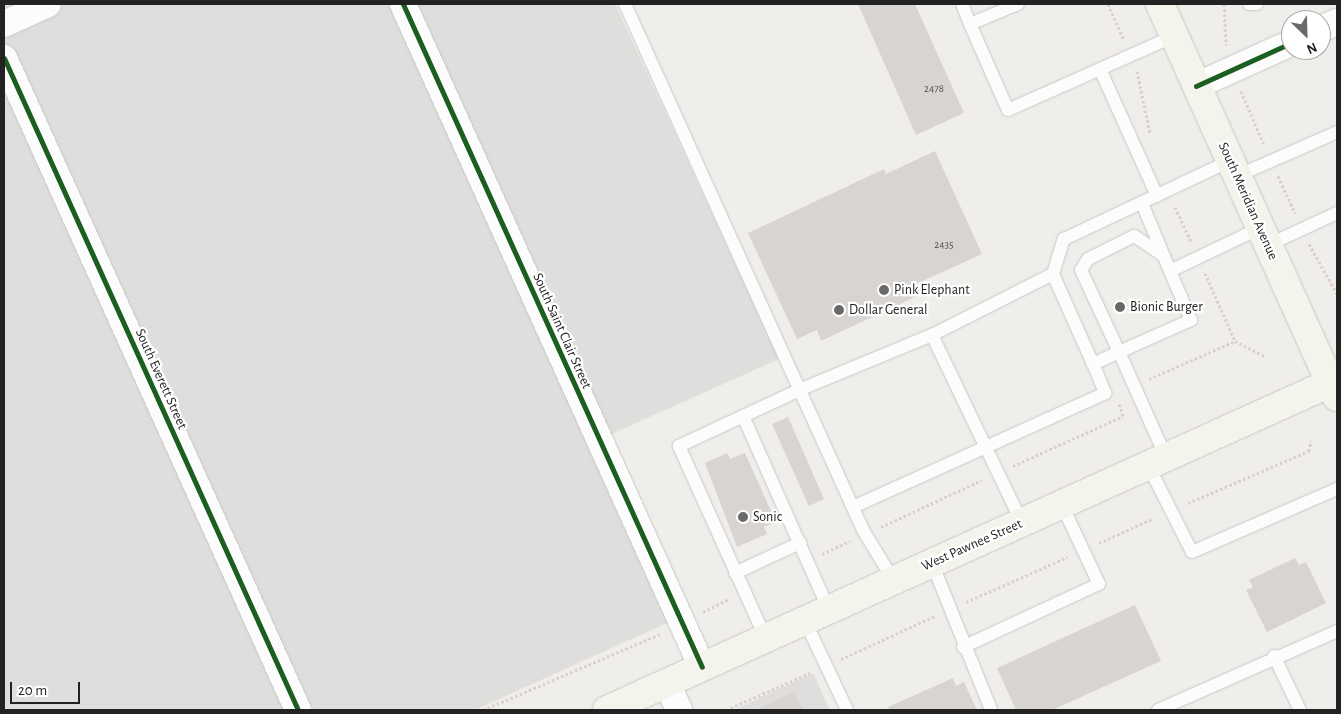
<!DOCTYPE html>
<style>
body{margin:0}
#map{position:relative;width:1341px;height:714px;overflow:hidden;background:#f0eeeb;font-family:"Alegreya Sans",sans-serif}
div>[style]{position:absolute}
.residential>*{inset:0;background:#dfdedc}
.building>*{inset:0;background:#d7d4d2}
.path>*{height:3px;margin-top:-1.5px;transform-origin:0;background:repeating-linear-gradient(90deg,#dccecd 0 2.5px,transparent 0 5px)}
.roads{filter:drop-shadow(0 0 1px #c9c8c7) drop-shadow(0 0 1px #c9c8c7)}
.service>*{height:12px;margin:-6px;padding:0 6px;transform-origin:6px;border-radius:6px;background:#fdfcfc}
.minor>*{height:26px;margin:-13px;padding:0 13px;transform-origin:13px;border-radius:13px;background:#fdfcfc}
.secondary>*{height:28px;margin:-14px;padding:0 14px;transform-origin:14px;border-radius:14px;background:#f4f4ed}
.cycleway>*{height:5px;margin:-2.5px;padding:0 2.5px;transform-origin:2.5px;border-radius:2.5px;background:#1b5e20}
.dots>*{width:14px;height:14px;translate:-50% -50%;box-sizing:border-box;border:2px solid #fff;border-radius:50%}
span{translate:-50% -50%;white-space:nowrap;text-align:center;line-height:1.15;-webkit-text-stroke:4.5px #fff;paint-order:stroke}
.number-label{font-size:11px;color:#4f4e4e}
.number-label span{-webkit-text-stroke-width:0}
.street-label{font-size:14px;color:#222}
.poi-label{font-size:14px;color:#222}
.left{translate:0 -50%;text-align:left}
.frame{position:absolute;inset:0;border:5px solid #222;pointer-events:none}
.north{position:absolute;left:1281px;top:10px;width:50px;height:50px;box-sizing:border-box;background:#fff;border:1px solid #a7a7a7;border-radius:50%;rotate:156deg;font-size:14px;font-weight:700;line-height:20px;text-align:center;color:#222}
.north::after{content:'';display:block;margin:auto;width:18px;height:22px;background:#6a6968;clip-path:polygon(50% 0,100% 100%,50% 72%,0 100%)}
.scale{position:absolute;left:10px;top:682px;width:70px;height:22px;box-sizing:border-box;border:2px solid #222;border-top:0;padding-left:6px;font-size:15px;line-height:18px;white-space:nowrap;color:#222;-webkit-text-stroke:4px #fff;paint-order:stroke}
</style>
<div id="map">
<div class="residential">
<div style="clip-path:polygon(4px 4px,615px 4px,779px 359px,587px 445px,667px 623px,475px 710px,4px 710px)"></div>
<div style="clip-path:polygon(813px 673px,830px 710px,734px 710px)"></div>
</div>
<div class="building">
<div style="clip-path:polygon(858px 4px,915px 4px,964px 113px,916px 135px)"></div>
<div style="clip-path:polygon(935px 151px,982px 254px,914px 285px,919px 295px,821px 341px,817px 330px,797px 339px,748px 233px,884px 169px,886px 174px)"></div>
<div style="clip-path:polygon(788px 417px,824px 499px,809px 506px,772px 424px)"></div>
<div style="clip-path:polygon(727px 453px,730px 459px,745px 453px,776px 522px,764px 527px,767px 534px,737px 547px,705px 463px)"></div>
<div style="clip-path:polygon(1295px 558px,1299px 565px,1306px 562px,1326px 603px,1267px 632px,1246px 590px,1253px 587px,1249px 580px)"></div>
<div style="clip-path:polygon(1135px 605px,1161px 661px,1052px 710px,1016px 710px,997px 668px)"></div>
<div style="clip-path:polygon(953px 678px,956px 686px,964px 682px,977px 710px,890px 710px,888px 707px)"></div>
<div style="clip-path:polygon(794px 692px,803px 710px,757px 710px)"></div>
</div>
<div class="path">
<div style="left:1108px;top:4px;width:39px;rotate:66deg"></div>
<div style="left:1224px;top:4px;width:41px;rotate:87.2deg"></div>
<div style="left:1137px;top:71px;width:63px;rotate:78.2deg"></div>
<div style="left:1241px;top:91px;width:59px;rotate:66.9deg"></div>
<div style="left:1278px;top:176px;width:41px;rotate:65.3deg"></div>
<div style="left:1175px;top:207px;width:38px;rotate:65deg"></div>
<div style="left:1309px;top:244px;width:57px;rotate:60.8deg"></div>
<div style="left:1205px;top:273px;width:74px;rotate:66.2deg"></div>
<div style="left:1149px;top:379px;width:94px;rotate:-23.8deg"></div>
<div style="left:1235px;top:341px;width:35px;rotate:27deg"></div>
<div style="left:1013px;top:466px;width:121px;rotate:-24.4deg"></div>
<div style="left:1123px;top:416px;width:13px;rotate:-108deg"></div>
<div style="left:1188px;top:503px;width:132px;rotate:-23.3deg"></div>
<div style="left:1309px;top:451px;width:11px;rotate:-80deg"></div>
<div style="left:881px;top:527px;width:111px;rotate:-25deg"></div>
<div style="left:1099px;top:543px;width:60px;rotate:-24.4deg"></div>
<div style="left:822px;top:554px;width:31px;rotate:-25deg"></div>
<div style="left:966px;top:602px;width:111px;rotate:-23.8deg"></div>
<div style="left:703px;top:612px;width:29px;rotate:-27deg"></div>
<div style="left:841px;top:659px;width:103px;rotate:-24.6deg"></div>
<div style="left:483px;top:710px;width:193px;rotate:-23.2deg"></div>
<div style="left:726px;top:710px;width:92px;rotate:-23.8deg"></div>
</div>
<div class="roads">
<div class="service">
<div style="left:625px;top:4px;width:577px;rotate:65.65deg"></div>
<div style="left:863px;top:530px;width:60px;rotate:58.7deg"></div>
<div style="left:962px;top:4px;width:22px;rotate:68deg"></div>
<div style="left:1018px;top:4px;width:52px;rotate:157.4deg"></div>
<div style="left:970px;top:24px;width:94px;rotate:66.2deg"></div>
<div style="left:1008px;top:110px;width:182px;rotate:-24deg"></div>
<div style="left:1249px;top:4px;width:8px"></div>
<div style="left:1100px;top:69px;width:139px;rotate:65.8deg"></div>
<div style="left:1237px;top:176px;width:109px;rotate:-23.7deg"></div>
<div style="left:1142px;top:203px;width:74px;rotate:67.6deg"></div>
<div style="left:1170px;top:271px;width:100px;rotate:-25.5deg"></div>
<div style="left:1268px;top:245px;width:76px;rotate:-24.9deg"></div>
<div style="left:1164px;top:256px;width:36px;rotate:-146deg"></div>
<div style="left:1134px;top:236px;width:51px;rotate:153.4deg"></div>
<div style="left:1088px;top:259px;width:13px;rotate:122deg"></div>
<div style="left:1081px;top:270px;width:90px;rotate:65.1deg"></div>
<div style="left:1119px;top:352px;width:79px;rotate:-24deg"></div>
<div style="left:1191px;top:320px;width:53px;rotate:-113.2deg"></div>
<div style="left:932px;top:335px;width:136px;rotate:-26.8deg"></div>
<div style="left:743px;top:416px;width:212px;rotate:66.1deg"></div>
<div style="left:1166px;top:457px;width:115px;rotate:-114.1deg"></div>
<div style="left:1119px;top:352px;width:29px;rotate:155deg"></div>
<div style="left:1093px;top:364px;width:98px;rotate:-114deg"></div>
<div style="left:1053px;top:274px;width:37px;rotate:-73deg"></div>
<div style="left:1064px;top:239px;width:183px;rotate:-25.2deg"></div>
<div style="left:1148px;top:465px;width:97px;rotate:63.2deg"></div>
<div style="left:1192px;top:552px;width:158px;rotate:-23.5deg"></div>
<div style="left:853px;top:507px;width:277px;rotate:-24.3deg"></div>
<div style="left:1105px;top:393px;width:31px;rotate:-112deg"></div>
<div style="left:932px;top:563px;width:158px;rotate:68.1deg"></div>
<div style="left:735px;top:573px;width:72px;rotate:-24.8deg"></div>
<div style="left:805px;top:621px;width:98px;rotate:64.7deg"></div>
<div style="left:766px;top:639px;width:212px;rotate:-114.3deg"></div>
<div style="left:679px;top:446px;width:132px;rotate:-25deg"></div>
<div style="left:799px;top:390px;width:144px;rotate:-22.5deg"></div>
<div style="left:932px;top:335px;width:208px;rotate:64.4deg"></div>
<div style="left:963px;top:647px;width:150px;rotate:-24.9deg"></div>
<div style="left:1099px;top:584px;width:87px;rotate:-115.1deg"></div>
<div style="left:1274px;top:656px;width:60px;rotate:64.3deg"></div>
<div style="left:1158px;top:710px;width:196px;rotate:-23.8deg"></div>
</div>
<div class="minor">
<div style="left:403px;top:4px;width:727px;rotate:65.73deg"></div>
<div style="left:4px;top:24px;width:48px;rotate:-24.4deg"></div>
<div style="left:1321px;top:29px;width:17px;rotate:-24deg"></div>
<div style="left:4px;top:58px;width:715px;rotate:65.73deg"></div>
<div style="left:1196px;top:86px;width:104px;rotate:-24.4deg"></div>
<div style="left:667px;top:683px;width:30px;rotate:66deg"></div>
</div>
<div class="secondary">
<div style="left:1160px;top:4px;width:431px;rotate:65.8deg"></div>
<div style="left:607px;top:710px;width:801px;rotate:-24.33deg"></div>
</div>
</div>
<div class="cycleway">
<div style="left:403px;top:4px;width:727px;rotate:65.73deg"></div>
<div style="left:4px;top:58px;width:715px;rotate:65.73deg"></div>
<div style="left:1196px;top:86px;width:104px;rotate:-24.4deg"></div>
</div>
<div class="dots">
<div style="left:884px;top:290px;background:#6a6968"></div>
<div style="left:1120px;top:307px;background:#6a6968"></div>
<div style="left:839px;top:310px;background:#6a6968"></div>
<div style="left:743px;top:517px;background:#6a6968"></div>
</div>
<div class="number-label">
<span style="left:934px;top:89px">2478</span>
<span style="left:944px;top:245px">2435</span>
</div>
<div class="street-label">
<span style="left:1248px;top:201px;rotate:66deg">South Meridian Avenue</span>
<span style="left:562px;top:331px;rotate:66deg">South Saint Clair Street</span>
<span style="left:161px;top:379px;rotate:66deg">South Everett Street</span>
<span style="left:972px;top:545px;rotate:-24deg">West Pawnee Street</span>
</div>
<div class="poi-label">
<span class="left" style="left:894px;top:290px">Pink Elephant</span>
<span class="left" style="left:1130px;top:307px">Bionic Burger</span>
<span class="left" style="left:849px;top:310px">Dollar General</span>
<span class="left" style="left:753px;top:517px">Sonic</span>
</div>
<div class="frame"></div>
<div class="north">N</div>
<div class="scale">20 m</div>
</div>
